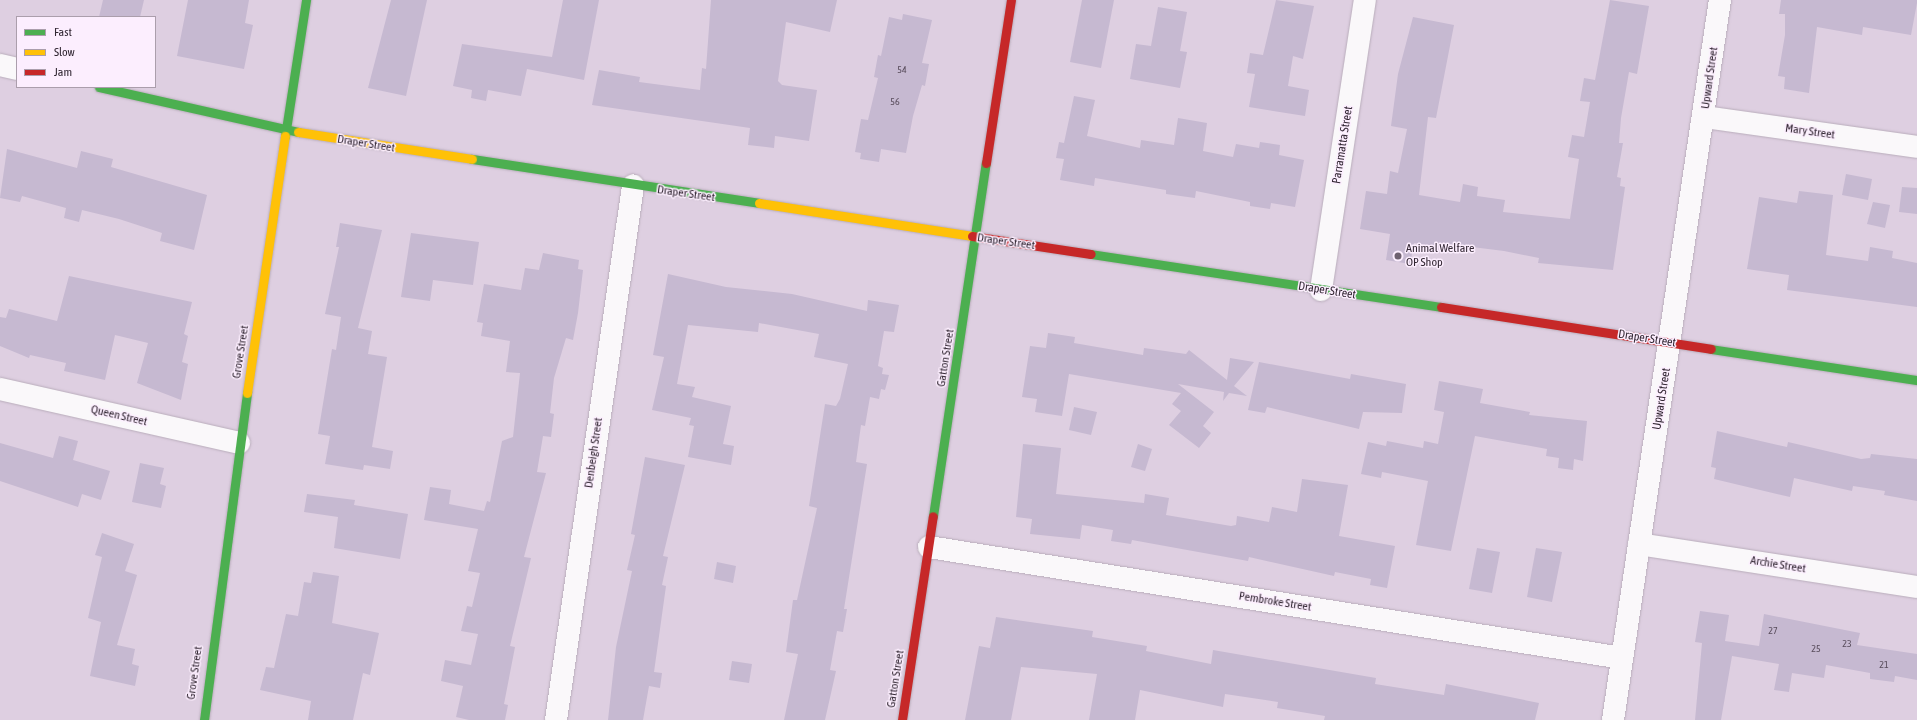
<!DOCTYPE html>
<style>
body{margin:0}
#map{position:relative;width:1917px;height:720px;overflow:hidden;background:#decfe1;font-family:"Asap Condensed",sans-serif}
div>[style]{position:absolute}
.building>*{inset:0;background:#c6b9d1}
.roads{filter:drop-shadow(0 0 1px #b9adbb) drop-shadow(0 0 1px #b9adbb)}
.street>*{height:22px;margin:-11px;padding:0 11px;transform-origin:11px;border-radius:11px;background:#faf8fa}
.fast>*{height:9px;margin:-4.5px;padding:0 4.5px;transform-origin:4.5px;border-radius:4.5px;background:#4caf50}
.slow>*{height:9px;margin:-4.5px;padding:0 4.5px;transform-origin:4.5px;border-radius:4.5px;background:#ffc107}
.jam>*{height:9px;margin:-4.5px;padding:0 4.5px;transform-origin:4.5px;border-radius:4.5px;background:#c62828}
.dots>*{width:11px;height:11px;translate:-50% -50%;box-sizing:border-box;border:2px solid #fceefe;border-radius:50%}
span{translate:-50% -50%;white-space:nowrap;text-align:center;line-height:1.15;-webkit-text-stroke:3px #fceefe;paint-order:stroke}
.number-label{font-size:10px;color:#594d5c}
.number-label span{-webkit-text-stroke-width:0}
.street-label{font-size:12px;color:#312632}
.poi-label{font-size:12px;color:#312632}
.left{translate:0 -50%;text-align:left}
.legend{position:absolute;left:16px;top:16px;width:140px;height:72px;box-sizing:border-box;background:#fceefe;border:1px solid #ab9eac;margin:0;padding:5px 7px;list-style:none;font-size:12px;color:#312632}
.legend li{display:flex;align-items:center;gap:8px;height:20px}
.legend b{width:20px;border:1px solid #ab9eac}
</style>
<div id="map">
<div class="building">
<div style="clip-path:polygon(103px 0,144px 0,140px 17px,99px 17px)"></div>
<div style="clip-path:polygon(188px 0,249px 0,245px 23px,253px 25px,244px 69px,177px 56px)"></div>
<div style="clip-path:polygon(391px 0,427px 0,406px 96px,368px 88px)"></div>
<div style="clip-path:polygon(563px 0,599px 0,584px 80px,527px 69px,521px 96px,488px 90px,486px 101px,471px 98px,472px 90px,453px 86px,462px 44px,552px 57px)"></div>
<div style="clip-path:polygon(711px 0,837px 0,830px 32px,786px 22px,778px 81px,782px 85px,817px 90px,809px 141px,775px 136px,774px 148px,748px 145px,750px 128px,592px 105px,599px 70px,640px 77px,639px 82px,700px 90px,702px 68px,706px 69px)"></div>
<div style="clip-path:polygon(1082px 0,1114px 0,1101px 68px,1070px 62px)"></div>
<div style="clip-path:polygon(1276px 0,1314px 6px,1303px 59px,1293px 56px,1288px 86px,1309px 90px,1305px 116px,1249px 107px,1255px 74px,1247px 73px,1250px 53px,1263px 55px)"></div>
<div style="clip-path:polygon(1610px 0,1649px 6px,1637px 74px,1629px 72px,1621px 118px,1619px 143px,1623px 143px,1617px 177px,1621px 178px,1620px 186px,1625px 187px,1613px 270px,1538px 263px,1539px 258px,1504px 251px,1440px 243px,1440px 247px,1414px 243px,1410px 264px,1386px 260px,1390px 234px,1360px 229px,1366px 191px,1387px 194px,1390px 171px,1398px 173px,1407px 129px,1391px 126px,1398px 74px,1413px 17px,1454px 25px,1436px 118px,1428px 117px,1419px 195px,1460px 202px,1463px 184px,1478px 187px,1477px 196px,1505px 200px,1503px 212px,1570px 219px,1579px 159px,1568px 157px,1572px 135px,1584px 137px,1590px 102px,1580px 101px,1584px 78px,1595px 80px)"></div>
<div style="clip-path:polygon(1781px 0,1917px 0,1917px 3px,1911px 35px,1863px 27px,1862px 35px,1817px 27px,1809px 93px,1784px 89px,1785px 77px,1778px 76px,1785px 35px,1785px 14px,1779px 14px)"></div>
<div style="clip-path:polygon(1158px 7px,1187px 12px,1180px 51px,1187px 52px,1180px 88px,1130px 79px,1136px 44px,1151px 46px)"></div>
<div style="clip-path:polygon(903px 14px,932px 20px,922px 63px,929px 64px,925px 86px,922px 85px,913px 116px,906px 153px,881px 149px,879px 162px,860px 159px,861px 153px,855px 152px,861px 119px,868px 120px,878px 78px,874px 77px,878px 55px,881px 56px,889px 17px,902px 20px)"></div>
<div style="clip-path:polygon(1074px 96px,1095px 100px,1087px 136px,1140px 148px,1141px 140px,1174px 145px,1178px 118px,1207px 123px,1203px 151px,1233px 157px,1236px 144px,1259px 148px,1260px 142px,1280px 145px,1279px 155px,1304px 160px,1295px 207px,1271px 203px,1270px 209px,1250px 206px,1250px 202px,1196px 191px,1195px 198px,1166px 194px,1166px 190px,1095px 178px,1094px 186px,1060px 180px,1064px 159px,1056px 158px,1059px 142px,1064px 143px)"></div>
<div style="clip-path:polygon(7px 149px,77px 168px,81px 151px,113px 159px,111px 167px,207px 195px,194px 250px,160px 241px,162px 233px,119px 219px,82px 210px,79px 222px,64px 218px,66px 208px,22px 196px,20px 202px,0 198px)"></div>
<div style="clip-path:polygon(1846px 174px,1872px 179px,1868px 200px,1842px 195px)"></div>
<div style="clip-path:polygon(1902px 187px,1917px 188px,1917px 214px,1899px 212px)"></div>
<div style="clip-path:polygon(1799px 191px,1833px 195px,1826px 255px,1868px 261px,1870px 247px,1893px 251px,1892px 258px,1917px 263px,1917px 307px,1787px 290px,1789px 275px,1747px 269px,1759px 197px,1797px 203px)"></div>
<div style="clip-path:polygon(1873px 202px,1890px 205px,1885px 228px,1867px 224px)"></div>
<div style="clip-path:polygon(340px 223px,382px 230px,358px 328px,372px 331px,368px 354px,387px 357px,372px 447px,393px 451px,390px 469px,364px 465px,363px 470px,325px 464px,330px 436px,318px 434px,332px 349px,336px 350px,341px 317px,325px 314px,339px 247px,336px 247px)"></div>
<div style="clip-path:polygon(411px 233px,479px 242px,473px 285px,433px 280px,430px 301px,401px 297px)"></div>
<div style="clip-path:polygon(543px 253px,579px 260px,578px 269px,583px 270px,578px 313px,573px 340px,566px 338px,554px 378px,550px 413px,554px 414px,551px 437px,543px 436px,537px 472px,546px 473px,524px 557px,531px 558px,510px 646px,515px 647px,504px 704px,508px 705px,505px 720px,469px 720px,456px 717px,463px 686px,441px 681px,445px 660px,471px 665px,478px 634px,461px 631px,467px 606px,472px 607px,480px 573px,468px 571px,478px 529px,424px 520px,430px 487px,451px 490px,449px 504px,484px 511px,487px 501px,490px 502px,502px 441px,513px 437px,520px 373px,506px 372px,510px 341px,481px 336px,483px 323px,477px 322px,484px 284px,521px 290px,525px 268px,539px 270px)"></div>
<div style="clip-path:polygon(668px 274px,726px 287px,792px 294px,867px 311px,868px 300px,899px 305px,894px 332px,884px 331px,878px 366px,883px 368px,882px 374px,889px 375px,885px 390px,881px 389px,879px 399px,870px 397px,865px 426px,861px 425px,856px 462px,867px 464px,844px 609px,847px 609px,843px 632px,837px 631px,830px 670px,836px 671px,825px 720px,784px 720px,798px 654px,786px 652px,793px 600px,797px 600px,817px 508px,809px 506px,825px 404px,836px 406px,840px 399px,848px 364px,814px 357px,819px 334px,759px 323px,758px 332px,688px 325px,677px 384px,695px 387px,692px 397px,731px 406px,723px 444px,734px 446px,731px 465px,688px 457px,694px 426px,689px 425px,691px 418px,652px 410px,664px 357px,653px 355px)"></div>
<div style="clip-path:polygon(69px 276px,192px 302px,184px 334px,188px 336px,182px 362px,188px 364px,181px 400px,137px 383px,148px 343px,115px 335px,105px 380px,64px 371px,66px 363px,30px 355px,29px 358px,0 346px,0 317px,6px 318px,9px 309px,57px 321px)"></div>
<div style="clip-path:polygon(1048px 333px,1075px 337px,1074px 343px,1143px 355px,1144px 348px,1186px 354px,1189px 350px,1227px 380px,1230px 358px,1254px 362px,1234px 386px,1247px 396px,1229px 393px,1223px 401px,1224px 392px,1178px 384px,1214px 412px,1203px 426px,1211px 433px,1199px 448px,1169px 425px,1181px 411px,1172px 404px,1181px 393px,1069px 374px,1062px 416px,1035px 412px,1037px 399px,1022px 397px,1030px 346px,1046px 348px)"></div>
<div style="clip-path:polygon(1259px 362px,1350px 379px,1351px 374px,1406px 384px,1402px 413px,1363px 412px,1359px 429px,1267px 407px,1265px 413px,1248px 410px)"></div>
<div style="clip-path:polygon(1439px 381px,1483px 389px,1480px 403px,1530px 412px,1529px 415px,1587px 421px,1583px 461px,1574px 459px,1573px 470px,1558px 468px,1559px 458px,1546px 456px,1547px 449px,1475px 436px,1451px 551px,1416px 545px,1428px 481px,1382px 472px,1381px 478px,1361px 474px,1368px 442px,1386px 446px,1387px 441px,1423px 448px,1424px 441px,1438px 444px,1444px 412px,1434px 410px)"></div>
<div style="clip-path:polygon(1074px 407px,1097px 412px,1091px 435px,1069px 430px)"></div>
<div style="clip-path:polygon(1717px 431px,1787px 447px,1788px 442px,1861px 459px,1870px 458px,1871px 454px,1917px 459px,1917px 501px,1884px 495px,1885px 491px,1853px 486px,1852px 491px,1794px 478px,1790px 497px,1714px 479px,1716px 468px,1711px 467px)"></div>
<div style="clip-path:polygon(59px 436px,78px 441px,73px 460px,110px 471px,101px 500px,82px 494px,78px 507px,0 481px,0 443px,53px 458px)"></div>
<div style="clip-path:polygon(1023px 444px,1061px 448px,1056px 494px,1144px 503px,1145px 494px,1169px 498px,1166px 515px,1231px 526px,1236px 525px,1237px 516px,1269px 522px,1272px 507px,1297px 512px,1302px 479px,1348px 485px,1339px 536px,1395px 546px,1387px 588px,1370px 585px,1371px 579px,1335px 572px,1334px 576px,1249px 557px,1248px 561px,1132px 540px,1131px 544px,1111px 541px,1113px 530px,1082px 525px,1080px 539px,1030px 534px,1032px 519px,1016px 517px)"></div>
<div style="clip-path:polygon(1138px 444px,1152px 449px,1145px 471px,1131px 467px)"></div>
<div style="clip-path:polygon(645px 457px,685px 465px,663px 556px,668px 557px,662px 585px,666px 586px,654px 672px,662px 673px,660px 688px,649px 686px,643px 720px,608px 720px,616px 647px,632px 571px,627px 570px,635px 535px,631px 534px)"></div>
<div style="clip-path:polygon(140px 463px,164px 468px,160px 484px,166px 486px,161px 508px,132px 502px)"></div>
<div style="clip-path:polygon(307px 494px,355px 500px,354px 505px,408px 514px,400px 559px,334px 548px,338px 517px,304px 512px)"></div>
<div style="clip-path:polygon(102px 533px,134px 544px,125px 571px,137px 575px,117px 645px,135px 649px,132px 664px,139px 666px,135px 686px,90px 676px,101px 622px,88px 618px,102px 557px,95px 555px)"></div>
<div style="clip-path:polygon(1477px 548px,1500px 552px,1492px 593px,1469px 589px)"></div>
<div style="clip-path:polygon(1536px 548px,1562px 552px,1552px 602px,1527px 597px)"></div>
<div style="clip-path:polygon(717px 562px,736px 566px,733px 583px,714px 579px)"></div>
<div style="clip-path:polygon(313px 572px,339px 576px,332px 623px,379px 633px,370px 675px,363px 673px,353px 720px,308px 720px,311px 701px,260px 690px,266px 667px,274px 668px,286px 614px,298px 616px,304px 582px,311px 583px)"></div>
<div style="clip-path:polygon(1700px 611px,1729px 615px,1725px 641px,1759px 646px,1764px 614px,1860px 633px,1857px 645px,1917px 654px,1917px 680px,1895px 676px,1894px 682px,1870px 679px,1870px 673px,1826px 665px,1824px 678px,1792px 673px,1789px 692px,1774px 690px,1779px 664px,1732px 656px,1721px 720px,1695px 720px,1702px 643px,1695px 642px)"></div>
<div style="clip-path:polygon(996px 617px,1093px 631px,1092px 637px,1147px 646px,1146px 651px,1211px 664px,1213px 650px,1376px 678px,1375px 684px,1444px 695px,1446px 684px,1539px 703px,1535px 720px,1324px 720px,1325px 716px,1277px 708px,1278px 702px,1225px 694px,1223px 707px,1140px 690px,1135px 720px,1089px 720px,1097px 674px,1021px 667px,1011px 720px,965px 720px,979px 646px,990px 648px)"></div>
<div style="clip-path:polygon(732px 661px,752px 664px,749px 683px,729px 680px)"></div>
</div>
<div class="roads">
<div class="street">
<div style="left:0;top:65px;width:17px;rotate:13deg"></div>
<div style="left:1704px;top:117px;width:215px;rotate:8deg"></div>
<div style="left:1321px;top:290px;width:293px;rotate:-81.4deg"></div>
<div style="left:0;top:389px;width:245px;rotate:12.7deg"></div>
<div style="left:1639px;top:544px;width:281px;rotate:8.8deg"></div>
<div style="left:929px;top:547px;width:702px;rotate:9.1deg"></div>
<div style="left:556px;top:720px;width:540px;rotate:-81.79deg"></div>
<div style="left:1613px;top:720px;width:728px;rotate:-81.55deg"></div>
</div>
<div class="fast">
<div style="left:99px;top:87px;width:204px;rotate:12.7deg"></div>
<div style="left:285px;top:136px;width:138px;rotate:-81.2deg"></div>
<div style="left:472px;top:159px;width:290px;rotate:8.7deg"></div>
<div style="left:1091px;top:254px;width:354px;rotate:8.6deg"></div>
<div style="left:1711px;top:349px;width:208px;rotate:8.6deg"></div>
<div style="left:933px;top:516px;width:357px;rotate:-81.5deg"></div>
<div style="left:204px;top:720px;width:330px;rotate:-82.5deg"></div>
</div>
<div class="slow">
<div style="left:298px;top:132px;width:176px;rotate:8.8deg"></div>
<div style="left:759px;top:203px;width:216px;rotate:8.8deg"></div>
<div style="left:247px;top:393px;width:260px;rotate:-81.6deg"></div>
</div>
<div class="jam">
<div style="left:986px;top:163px;width:165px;rotate:-81.3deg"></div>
<div style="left:972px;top:236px;width:120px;rotate:8.6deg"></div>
<div style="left:1441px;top:307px;width:273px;rotate:8.8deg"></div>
<div style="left:902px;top:720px;width:206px;rotate:-81.4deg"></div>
</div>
</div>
<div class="dots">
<div style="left:1398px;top:256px;background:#6e616f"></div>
</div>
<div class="number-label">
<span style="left:902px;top:70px">54</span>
<span style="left:895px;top:102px">56</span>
<span style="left:1773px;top:631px">27</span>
<span style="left:1847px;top:644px">23</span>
<span style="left:1816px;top:649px">25</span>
<span style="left:1884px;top:665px">21</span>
</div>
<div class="street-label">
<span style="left:1710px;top:78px;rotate:-82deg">Upward Street</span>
<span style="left:1810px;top:132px;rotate:8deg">Mary Street</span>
<span style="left:366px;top:144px;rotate:9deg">Draper Street</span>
<span style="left:1343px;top:145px;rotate:-81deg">Parramatta Street</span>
<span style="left:686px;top:194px;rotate:8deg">Draper Street</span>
<span style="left:1006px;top:242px;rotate:8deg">Draper Street</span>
<span style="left:1327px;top:291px;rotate:9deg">Draper Street</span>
<span style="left:1647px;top:339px;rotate:9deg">Draper Street</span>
<span style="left:241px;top:352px;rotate:-81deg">Grove Street</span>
<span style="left:946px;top:358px;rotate:-81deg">Gatton Street</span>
<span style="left:1662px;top:399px;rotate:-81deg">Upward Street</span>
<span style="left:119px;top:416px;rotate:13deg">Queen Street</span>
<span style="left:594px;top:453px;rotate:-82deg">Denbeigh Street</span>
<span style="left:1778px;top:565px;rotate:9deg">Archie Street</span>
<span style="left:1275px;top:602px;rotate:9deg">Pembroke Street</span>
<span style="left:195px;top:673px;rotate:-82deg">Grove Street</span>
<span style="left:896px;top:679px;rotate:-81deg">Gatton Street</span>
</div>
<div class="poi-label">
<span class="left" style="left:1406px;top:256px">Animal Welfare<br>OP Shop</span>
</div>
<ul class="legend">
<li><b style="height:5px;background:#4caf50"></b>Fast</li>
<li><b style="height:5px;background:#ffc107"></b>Slow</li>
<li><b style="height:5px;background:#c62828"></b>Jam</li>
</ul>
</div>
